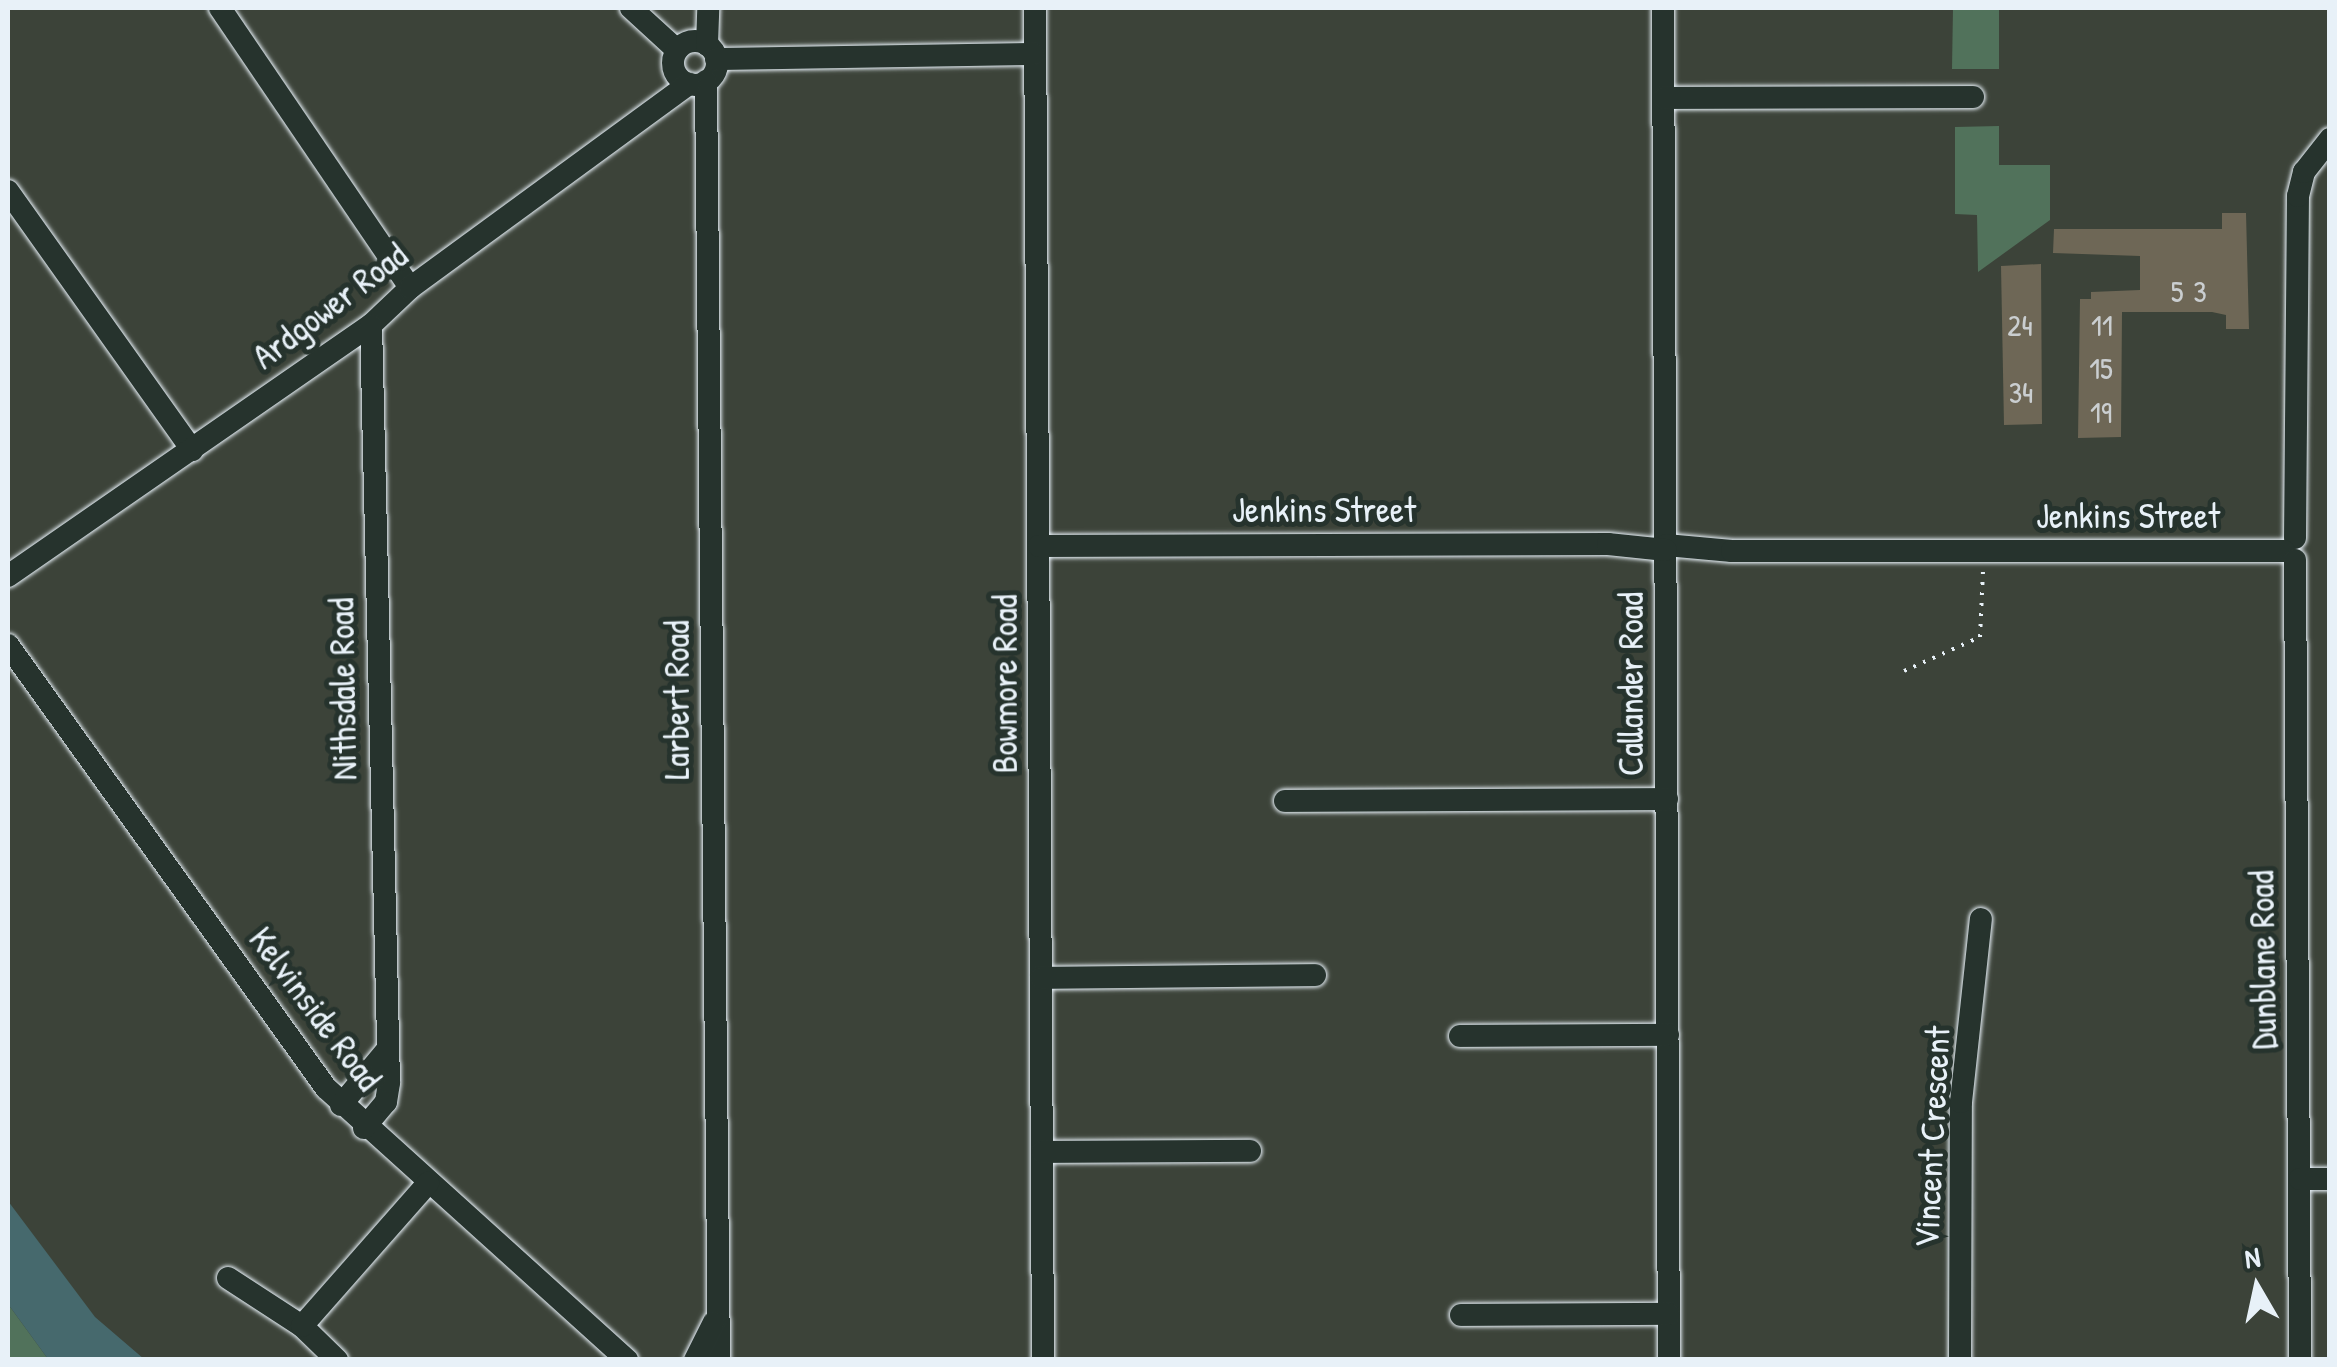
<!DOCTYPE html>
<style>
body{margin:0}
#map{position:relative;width:2337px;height:1367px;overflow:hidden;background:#3c4339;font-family:"Patrick Hand",sans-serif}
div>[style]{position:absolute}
.green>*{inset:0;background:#51725b}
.water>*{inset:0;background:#46696d}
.building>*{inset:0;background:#6e6756}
.path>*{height:4px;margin-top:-2px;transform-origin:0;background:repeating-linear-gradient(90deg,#e8f1f8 0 2.5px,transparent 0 10.5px)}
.roads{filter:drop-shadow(0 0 2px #e8f1f8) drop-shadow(0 0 2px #e8f1f8)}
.minor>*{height:22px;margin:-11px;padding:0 11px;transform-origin:11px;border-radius:11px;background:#26332d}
.minor>.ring{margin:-11px;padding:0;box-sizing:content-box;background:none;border:22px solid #26332d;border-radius:50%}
span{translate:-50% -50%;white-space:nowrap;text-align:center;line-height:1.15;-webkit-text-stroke:10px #26332d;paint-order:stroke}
.number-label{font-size:30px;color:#caced0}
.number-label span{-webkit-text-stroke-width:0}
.street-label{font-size:35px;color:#e8f1f8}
.frame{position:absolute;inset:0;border:10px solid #e8f1f8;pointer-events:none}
.north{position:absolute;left:2207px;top:1237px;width:100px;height:100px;-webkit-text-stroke:8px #26332d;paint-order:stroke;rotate:351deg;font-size:28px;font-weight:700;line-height:40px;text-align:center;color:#e8f1f8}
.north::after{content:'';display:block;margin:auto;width:35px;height:45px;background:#e8f1f8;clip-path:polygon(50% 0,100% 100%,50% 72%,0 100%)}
</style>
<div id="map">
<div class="green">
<div style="clip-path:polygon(1953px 8px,1999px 8px,1999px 69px,1952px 69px)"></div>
<div style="clip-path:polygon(1999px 126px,1999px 165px,2050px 165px,2050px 220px,1978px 272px,1977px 215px,1955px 214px,1955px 127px)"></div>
<div style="clip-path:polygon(8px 1304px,48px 1359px,8px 1359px)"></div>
</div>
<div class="water">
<div style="clip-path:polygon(8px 1201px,95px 1317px,144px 1359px,48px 1359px,8px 1304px)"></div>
</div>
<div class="building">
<div style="clip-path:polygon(2222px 213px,2246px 213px,2249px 329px,2226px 329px,2226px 315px,2212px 312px,2122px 312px,2121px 437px,2078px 438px,2080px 299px,2091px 299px,2091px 292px,2140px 290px,2140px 256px,2053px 253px,2054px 229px,2222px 229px)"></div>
<div style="clip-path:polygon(2041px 264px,2042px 424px,2004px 425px,2001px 266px)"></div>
</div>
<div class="path">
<div style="left:1904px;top:671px;width:83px;rotate:-24.1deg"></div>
<div style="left:1980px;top:637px;width:66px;rotate:-87.4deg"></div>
</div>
<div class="roads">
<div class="minor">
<div style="left:220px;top:8px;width:338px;rotate:55.8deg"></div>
<div style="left:631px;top:8px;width:62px;rotate:42.4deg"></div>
<div style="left:1035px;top:8px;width:1352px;rotate:89.66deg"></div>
<div style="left:1663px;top:8px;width:1352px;rotate:89.75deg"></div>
<div class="ring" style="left:673px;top:41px;width:22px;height:22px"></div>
<div style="left:707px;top:45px;width:37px;rotate:-88deg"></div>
<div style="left:716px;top:59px;width:318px;rotate:-0.9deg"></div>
<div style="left:706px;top:81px;width:1279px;rotate:89.42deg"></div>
<div style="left:1664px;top:98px;width:309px;rotate:-0.2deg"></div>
<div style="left:8px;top:191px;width:318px;rotate:54.6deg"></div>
<div style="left:2295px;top:538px;width:342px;rotate:-89.5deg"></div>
<div style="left:2298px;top:196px;width:25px;rotate:-76deg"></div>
<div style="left:2304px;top:172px;width:42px;rotate:-51.8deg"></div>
<div style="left:1666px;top:545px;width:66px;rotate:5.2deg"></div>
<div style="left:1732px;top:551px;width:552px"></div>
<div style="left:1039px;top:546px;width:569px;rotate:-0.2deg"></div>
<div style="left:1608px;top:544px;width:58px;rotate:5.9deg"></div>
<div style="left:2295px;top:560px;width:800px;rotate:89.64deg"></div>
<div style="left:8px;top:576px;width:441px;rotate:-34.7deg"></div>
<div style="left:371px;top:325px;width:54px;rotate:-43.5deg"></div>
<div style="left:410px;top:288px;width:346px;rotate:-36.2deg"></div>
<div style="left:8px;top:645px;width:545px;rotate:54.33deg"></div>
<div style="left:326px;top:1088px;width:406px;rotate:42.1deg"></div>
<div style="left:1285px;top:801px;width:382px;rotate:-0.3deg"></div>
<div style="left:1041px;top:978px;width:274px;rotate:-0.6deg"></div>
<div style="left:1460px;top:1036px;width:208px;rotate:-0.3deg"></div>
<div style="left:341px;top:1105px;width:70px;rotate:-50.2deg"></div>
<div style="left:364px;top:1128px;width:34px;rotate:-50deg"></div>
<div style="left:386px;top:1102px;width:20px;rotate:-81deg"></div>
<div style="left:389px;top:1082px;width:757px;rotate:-91.36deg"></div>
<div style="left:1042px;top:1152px;width:208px;rotate:-0.3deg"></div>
<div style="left:2300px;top:1179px;width:30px"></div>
<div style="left:228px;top:1278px;width:88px;rotate:33deg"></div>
<div style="left:302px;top:1326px;width:49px;rotate:44.2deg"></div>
<div style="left:1461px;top:1315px;width:208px;rotate:-0.3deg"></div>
<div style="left:302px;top:1326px;width:191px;rotate:-48.6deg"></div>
<div style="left:695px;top:1360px;width:42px;rotate:-63.4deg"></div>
<div style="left:1960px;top:1360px;width:258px;rotate:-89.8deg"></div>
<div style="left:1961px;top:1102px;width:184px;rotate:-83.8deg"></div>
</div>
</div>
<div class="number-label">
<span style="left:2177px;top:291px">5</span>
<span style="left:2200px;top:291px">3</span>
<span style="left:2020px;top:325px">24</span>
<span style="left:2102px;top:325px">11</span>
<span style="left:2101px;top:368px">15</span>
<span style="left:2021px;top:392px">34</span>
<span style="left:2101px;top:412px">19</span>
</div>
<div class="street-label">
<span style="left:330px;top:306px;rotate:-37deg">Ardgower Road</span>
<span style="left:1324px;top:510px">Jenkins Street</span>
<span style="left:2128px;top:516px">Jenkins Street</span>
<span style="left:1005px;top:684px;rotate:-90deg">Bowmore Road</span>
<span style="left:1631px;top:684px;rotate:-90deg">Callander Road</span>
<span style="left:343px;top:689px;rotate:-91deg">Nithsdale Road</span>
<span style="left:677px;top:700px;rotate:-90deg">Larbert Road</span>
<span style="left:2263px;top:960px;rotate:-91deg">Dunblane Road</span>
<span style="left:315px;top:1009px;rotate:53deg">Kelvinside Road</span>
<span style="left:1932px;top:1137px;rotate:-87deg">Vincent Crescent</span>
</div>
<div class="frame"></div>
<div class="north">N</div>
</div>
